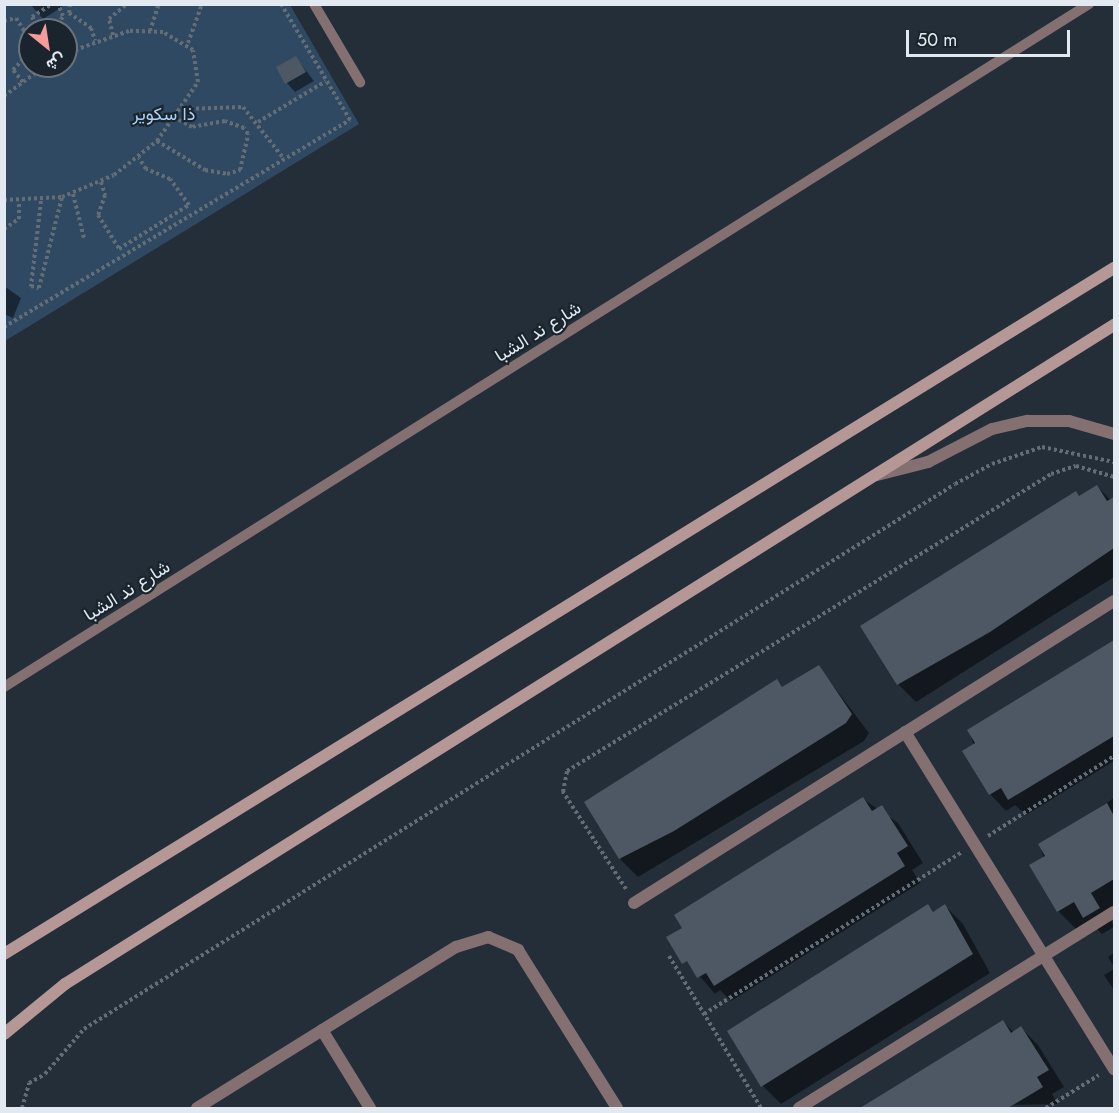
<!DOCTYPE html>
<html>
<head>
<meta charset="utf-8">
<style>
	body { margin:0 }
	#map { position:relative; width:1119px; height:1113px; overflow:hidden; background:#232e38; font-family:Jost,Vazirmatn,sans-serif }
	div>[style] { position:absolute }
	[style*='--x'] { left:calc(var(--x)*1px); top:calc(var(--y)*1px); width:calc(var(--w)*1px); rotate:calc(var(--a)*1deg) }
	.green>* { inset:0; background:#304962 }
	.shadow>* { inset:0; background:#0007 }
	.building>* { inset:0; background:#4d5864 }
	.path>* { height:4px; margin-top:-2px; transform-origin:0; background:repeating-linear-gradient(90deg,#636d76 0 3px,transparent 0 6px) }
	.service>* { height:10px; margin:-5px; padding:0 5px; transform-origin:5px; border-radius:5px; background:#847070 }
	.minor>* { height:12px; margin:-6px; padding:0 6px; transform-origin:6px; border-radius:6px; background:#847070 }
	.secondary>* { height:12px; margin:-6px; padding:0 6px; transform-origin:6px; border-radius:6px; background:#b59796 }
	span { translate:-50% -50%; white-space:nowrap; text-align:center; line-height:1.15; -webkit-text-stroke:4.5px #1a242d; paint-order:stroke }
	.park-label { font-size:18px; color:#abd2f8 }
	.street-label { font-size:18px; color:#e2e9f0 }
	.frame { position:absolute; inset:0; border:6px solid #e2e9f0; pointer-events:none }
	.north { position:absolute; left:18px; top:18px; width:60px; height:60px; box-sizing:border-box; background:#1a242d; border:2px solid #6a737b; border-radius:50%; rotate:150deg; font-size:16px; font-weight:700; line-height:24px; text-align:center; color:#e2e9f0 }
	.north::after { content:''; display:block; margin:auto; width:21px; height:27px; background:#f59b9a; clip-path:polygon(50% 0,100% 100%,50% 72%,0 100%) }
	.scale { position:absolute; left:906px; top:30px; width:164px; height:27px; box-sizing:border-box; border:3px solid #e2e9f0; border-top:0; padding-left:8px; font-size:18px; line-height:21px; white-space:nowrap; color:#e2e9f0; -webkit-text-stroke:4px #1a242d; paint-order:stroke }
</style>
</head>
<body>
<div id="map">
	<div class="green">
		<i style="clip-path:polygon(evenodd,5px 5px,290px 5px,359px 124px,5px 341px,5px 5px,30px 30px,66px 30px,66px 66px,30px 66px,30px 30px)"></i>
	</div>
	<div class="shadow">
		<i style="clip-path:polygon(30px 4px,60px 4px,62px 7px,43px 19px)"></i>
		<i style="clip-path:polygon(296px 58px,314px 81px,295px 92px,287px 83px)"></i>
		<i style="clip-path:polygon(4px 286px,21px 298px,13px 318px,4px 314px)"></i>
		<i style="clip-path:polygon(1097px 486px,1114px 504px,1114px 577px,916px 702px,898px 684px,1076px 493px,1080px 497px)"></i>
		<i style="clip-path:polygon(1114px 641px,1114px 761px,1026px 815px,1015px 805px,1006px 811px,990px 794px,969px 731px)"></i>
		<i style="clip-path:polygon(819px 667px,869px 733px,864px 741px,638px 877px,620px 859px,777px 681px,783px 688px)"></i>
		<i style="clip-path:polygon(1114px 798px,1114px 907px,1107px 911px,1114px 927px,1102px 934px,1089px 921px,1076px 929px,1058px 911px,1040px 845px)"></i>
		<i style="clip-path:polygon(863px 799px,898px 823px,923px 863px,912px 870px,920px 883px,731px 1001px,720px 990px,715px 994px,668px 938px)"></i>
		<i style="clip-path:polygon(928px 906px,934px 912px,945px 906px,963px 924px,990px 973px,781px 1104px,763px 1086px,729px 1031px)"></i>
		<i style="clip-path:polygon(1114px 953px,1114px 967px,1108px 957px)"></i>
		<i style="clip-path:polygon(1114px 969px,1114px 990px,1104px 975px)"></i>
		<i style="clip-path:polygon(1003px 1021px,1014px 1033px,1021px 1028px,1038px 1045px,1064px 1087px,1052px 1094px,1058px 1104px,862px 1108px)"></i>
	</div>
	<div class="building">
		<i style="clip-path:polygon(296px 56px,306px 72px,285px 84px,276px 67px)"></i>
		<i style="clip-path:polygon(1097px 485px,1107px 501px,1114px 497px,1114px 548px,990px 632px,897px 685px,860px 626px,1076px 491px,1079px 496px)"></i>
		<i style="clip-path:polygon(1114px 640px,1114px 736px,1008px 800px,1001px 788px,989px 795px,962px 751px,975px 743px,967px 730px)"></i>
		<i style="clip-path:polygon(819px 665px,852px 714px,846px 723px,674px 831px,619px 859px,584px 802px,777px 679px,782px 687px)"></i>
		<i style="clip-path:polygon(863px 797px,872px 811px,882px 805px,908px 846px,897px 853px,905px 866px,714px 986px,706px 973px,697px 978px,687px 961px,682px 964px,666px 937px,682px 928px,674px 915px)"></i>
		<i style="clip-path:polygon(1107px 803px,1114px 816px,1114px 879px,1091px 893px,1100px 908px,1083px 918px,1074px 902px,1057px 912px,1029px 865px,1045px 856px,1038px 844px)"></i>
		<i style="clip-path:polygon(928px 904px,933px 912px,945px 904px,973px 954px,761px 1087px,727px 1031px)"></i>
		<i style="clip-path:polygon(1003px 1020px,1011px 1033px,1021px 1026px,1049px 1070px,1037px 1077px,1043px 1087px,1008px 1108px,860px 1108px)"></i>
	</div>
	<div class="path">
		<i style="--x:70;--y:4;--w:9;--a:96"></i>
		<i style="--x:69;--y:13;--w:27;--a:34"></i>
		<i style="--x:91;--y:28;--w:13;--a:72"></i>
		<i style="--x:4;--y:21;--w:12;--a:-14"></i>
		<i style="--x:16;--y:18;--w:26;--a:58"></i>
		<i style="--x:39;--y:30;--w:15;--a:-118"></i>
		<i style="--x:32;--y:17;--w:24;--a:-33"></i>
		<i style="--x:55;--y:30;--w:16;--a:-60"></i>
		<i style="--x:63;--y:16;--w:13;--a:-113"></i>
		<i style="--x:150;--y:31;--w:28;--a:-72"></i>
		<i style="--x:113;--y:35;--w:16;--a:-104"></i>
		<i style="--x:109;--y:19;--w:23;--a:-40"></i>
		<i style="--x:188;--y:43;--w:41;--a:-70.3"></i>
		<i style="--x:23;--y:82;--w:16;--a:-130"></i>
		<i style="--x:13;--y:70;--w:25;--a:-47"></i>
		<i style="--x:4;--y:96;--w:51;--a:-36.2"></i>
		<i style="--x:184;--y:109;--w:59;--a:-1.9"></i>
		<i style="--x:243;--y:107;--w:66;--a:51.7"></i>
		<i style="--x:258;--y:122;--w:79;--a:-31.1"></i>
		<i style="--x:157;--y:141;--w:56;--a:31.1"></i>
		<i style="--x:205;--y:170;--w:22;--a:10"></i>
		<i style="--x:227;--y:174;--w:14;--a:-17"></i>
		<i style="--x:240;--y:170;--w:37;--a:-77"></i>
		<i style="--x:248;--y:134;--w:7;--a:-124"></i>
		<i style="--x:244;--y:128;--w:20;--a:-160"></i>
		<i style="--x:225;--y:121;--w:34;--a:170"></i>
		<i style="--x:192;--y:127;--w:18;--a:-151"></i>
		<i style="--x:101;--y:182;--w:14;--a:73"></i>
		<i style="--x:105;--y:195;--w:21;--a:109"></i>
		<i style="--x:98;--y:215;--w:40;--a:58"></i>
		<i style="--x:119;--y:249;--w:83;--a:-32.2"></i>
		<i style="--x:189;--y:205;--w:32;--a:-126"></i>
		<i style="--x:170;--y:179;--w:26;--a:-157"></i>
		<i style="--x:146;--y:169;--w:13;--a:-122"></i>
		<i style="--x:73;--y:194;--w:45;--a:76"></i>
		<i style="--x:4;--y:200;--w:58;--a:-3"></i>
		<i style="--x:62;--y:197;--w:56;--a:-22.9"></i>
		<i style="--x:114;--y:175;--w:55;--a:-38.3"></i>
		<i style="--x:157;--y:141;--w:72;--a:-55.2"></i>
		<i style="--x:198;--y:82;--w:32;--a:-99"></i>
		<i style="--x:193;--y:50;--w:35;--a:-149"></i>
		<i style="--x:163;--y:32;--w:34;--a:-178"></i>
		<i style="--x:129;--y:31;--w:67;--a:160.8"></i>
		<i style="--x:41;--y:201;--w:86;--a:96.7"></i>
		<i style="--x:31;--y:286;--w:8;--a:14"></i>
		<i style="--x:39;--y:288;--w:94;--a:-75.8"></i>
		<i style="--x:4;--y:229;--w:18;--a:-34"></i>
		<i style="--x:19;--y:219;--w:16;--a:-90"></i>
		<i style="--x:4;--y:327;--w:403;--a:-30.9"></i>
		<i style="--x:350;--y:120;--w:135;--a:-120.7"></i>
		<i style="--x:988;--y:836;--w:149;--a:-32.4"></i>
		<i style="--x:626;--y:889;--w:116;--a:-123"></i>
		<i style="--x:563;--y:792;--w:21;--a:-79"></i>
		<i style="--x:567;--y:771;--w:568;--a:-31.53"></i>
		<i style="--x:1051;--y:474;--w:26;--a:-18"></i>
		<i style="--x:1076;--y:466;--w:40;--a:16"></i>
		<i style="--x:669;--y:956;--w:178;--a:58.8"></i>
		<i style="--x:704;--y:1014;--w:305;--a:-32.1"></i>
		<i style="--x:22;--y:1108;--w:26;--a:-74"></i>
		<i style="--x:29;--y:1083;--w:18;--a:-29"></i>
		<i style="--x:45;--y:1074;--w:60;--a:-49.1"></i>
		<i style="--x:84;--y:1029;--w:1027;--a:-32.03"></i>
		<i style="--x:955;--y:484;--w:42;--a:-28.4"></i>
		<i style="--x:992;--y:464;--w:53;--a:-18.8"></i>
		<i style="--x:1042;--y:447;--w:74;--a:11.8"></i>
		<i style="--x:1046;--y:1108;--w:62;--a:-31.9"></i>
	</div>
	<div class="service">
		<i style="--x:314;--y:4;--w:91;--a:59.5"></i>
		<i style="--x:4;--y:687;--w:1282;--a:-32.19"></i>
	</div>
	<div class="minor">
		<i style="--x:877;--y:475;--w:53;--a:-14.3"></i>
		<i style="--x:928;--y:462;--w:72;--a:-27.3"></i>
		<i style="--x:992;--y:429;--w:37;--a:-13"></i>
		<i style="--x:1028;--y:421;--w:41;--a:0"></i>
		<i style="--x:1069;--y:421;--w:47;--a:16.1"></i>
		<i style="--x:905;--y:732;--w:397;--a:58.2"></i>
		<i style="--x:634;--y:903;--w:567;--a:-32.18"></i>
		<i style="--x:322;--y:1030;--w:92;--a:58.4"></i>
		<i style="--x:197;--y:1108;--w:305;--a:-31.9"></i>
		<i style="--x:456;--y:947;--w:34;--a:-17"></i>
		<i style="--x:488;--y:937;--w:33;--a:23"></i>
		<i style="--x:518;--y:950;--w:186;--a:57.9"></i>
		<i style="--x:799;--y:1108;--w:371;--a:-31.9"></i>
	</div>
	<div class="secondary">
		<i style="--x:4;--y:954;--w:1305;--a:-31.72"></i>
		<i style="--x:4;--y:1034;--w:79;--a:-39.3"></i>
		<i style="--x:65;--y:984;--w:1239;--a:-32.14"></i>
	</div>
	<div class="park-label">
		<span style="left:164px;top:114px">ذا سكوير</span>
	</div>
	<div class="street-label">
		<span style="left:538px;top:332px;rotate:-32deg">شارع ند الشبا</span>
		<span style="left:127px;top:591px;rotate:-32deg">شارع ند الشبا</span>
	</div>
	<div class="frame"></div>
	<div class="north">ش</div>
	<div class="scale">50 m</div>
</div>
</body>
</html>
